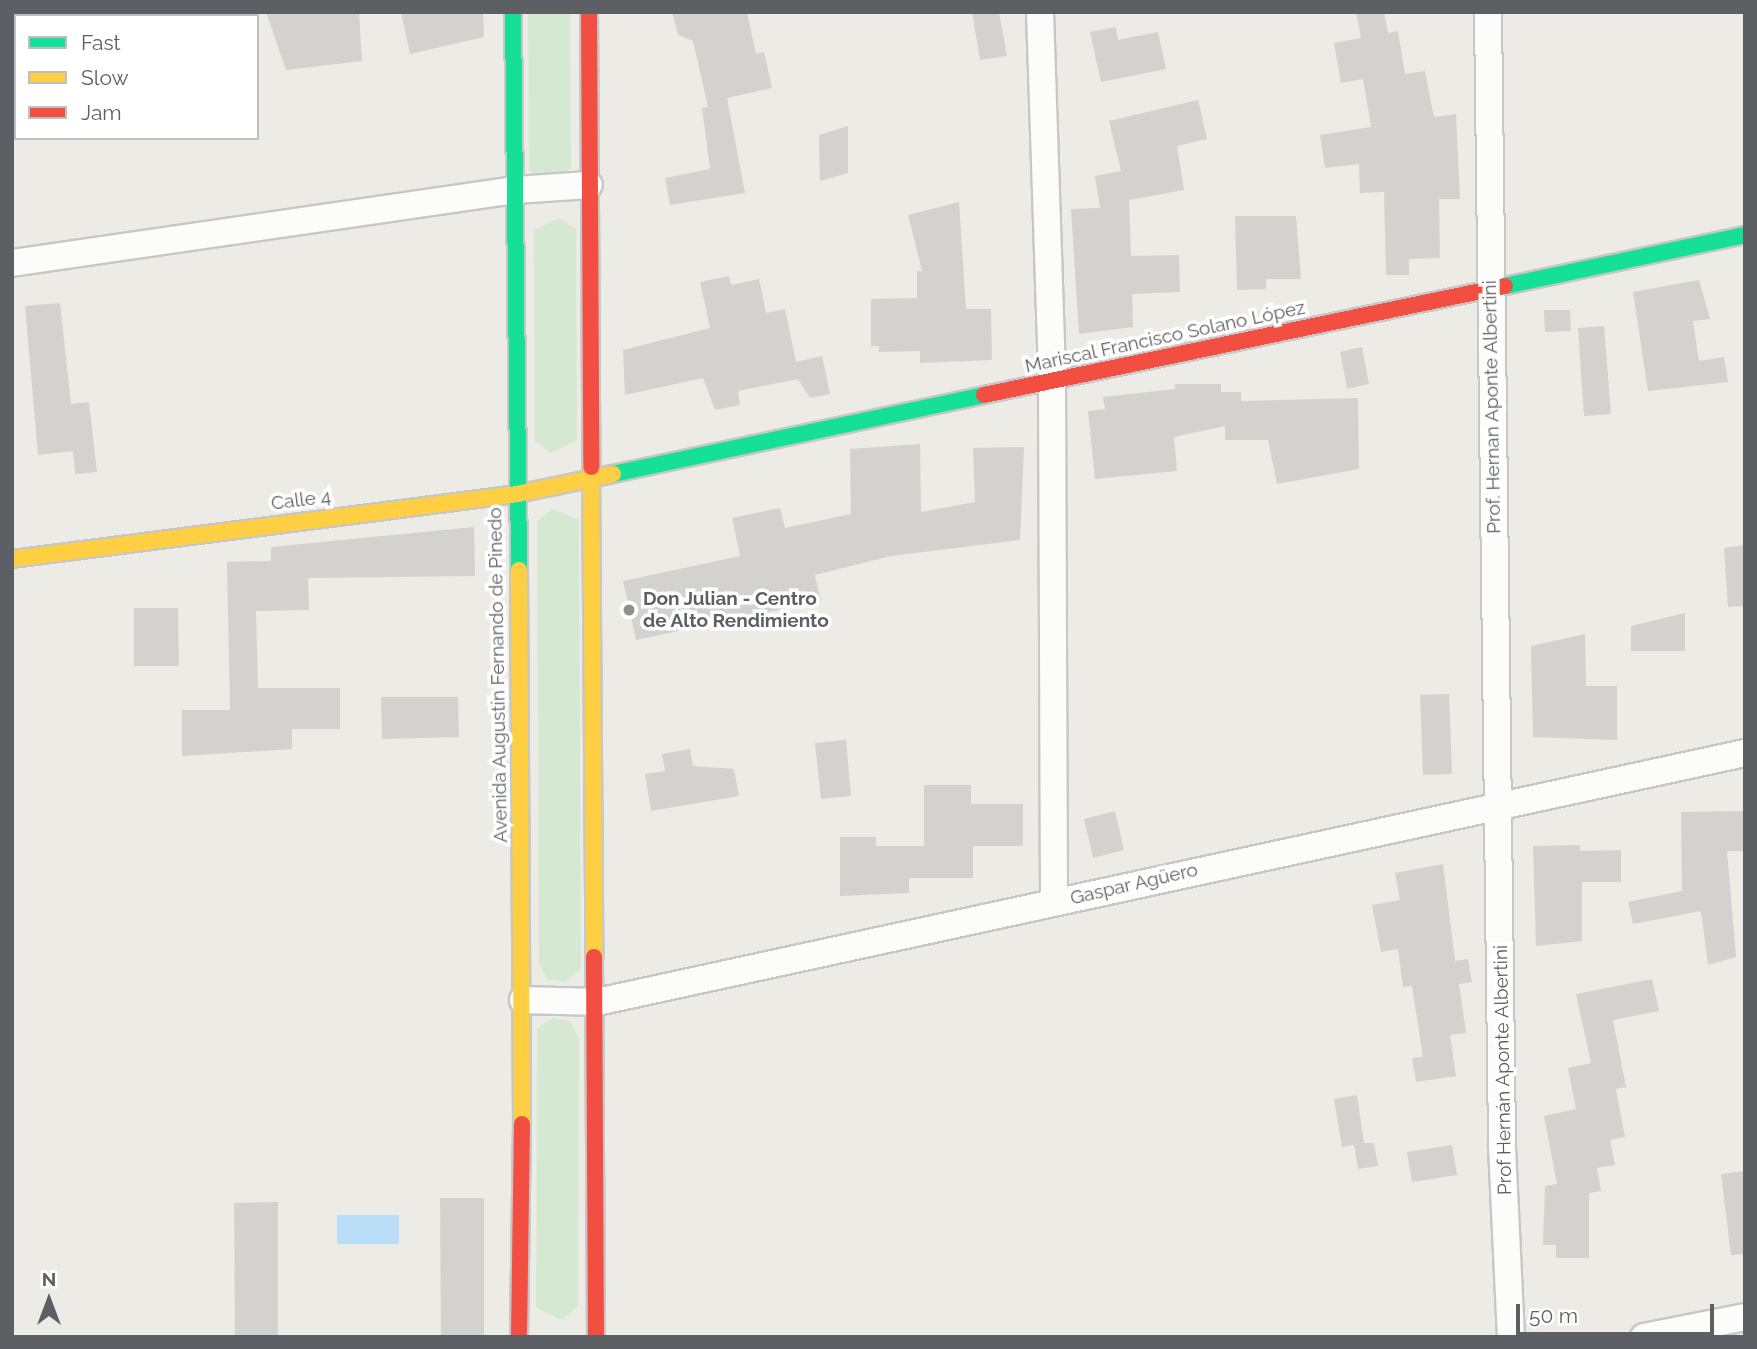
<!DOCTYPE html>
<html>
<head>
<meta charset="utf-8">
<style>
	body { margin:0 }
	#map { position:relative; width:1757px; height:1349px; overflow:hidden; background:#ecebe6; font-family:Raleway,sans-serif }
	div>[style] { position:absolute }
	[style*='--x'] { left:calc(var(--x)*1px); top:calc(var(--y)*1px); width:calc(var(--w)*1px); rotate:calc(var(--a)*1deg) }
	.green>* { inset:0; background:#d4e8d2 }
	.water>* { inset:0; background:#badef7 }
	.building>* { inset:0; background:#d3d2cf }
	.roads { filter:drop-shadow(2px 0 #c7c7c7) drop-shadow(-2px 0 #c7c7c7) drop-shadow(0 2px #c7c7c7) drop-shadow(0 -2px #c7c7c7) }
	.street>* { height:26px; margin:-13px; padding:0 13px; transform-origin:13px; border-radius:13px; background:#fcfcfb }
	.fast>* { height:16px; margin:-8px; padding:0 8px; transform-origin:8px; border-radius:8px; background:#16e098 }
	.slow>* { height:16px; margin:-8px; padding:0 8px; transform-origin:8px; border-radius:8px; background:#ffcf43 }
	.jam>* { height:16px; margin:-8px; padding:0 8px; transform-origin:8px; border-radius:8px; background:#f24e42 }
	.dots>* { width:19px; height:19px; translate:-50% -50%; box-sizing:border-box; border:4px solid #fff; border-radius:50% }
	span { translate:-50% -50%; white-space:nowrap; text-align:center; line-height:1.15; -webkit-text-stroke:7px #fff; paint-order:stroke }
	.street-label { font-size:19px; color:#5c6064 }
	.poi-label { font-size:19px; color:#5c6064; font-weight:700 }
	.left { translate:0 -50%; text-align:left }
	.frame { position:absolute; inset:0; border:14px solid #5c6064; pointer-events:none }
	.legend { position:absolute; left:14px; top:14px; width:245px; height:126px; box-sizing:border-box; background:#fff; border:2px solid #bebfc1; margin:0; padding:9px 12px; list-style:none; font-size:21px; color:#5c6064 }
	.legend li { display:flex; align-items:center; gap:14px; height:35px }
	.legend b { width:35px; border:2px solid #bebfc1 }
	.north { position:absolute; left:14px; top:1265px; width:70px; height:70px; -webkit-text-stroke:5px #fff; paint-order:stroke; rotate:0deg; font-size:19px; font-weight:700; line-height:28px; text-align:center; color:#5c6064 }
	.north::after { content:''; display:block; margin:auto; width:24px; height:32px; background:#5c6064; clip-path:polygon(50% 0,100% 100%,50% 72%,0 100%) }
	.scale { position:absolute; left:1516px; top:1304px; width:198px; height:32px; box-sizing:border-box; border:4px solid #5c6064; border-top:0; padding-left:9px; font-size:21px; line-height:24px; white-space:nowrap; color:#5c6064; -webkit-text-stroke:5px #fff; paint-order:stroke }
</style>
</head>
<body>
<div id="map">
	<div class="green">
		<i style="clip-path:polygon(528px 12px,570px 12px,571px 168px,563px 177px,537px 177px,529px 169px)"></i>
		<i style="clip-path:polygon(559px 218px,576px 229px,577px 440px,551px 453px,535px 441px,534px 230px)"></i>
		<i style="clip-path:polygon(553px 509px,579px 520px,581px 969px,565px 982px,547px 979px,539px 963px,537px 521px)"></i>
		<i style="clip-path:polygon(553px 1018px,570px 1021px,579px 1039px,578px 1306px,562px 1320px,536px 1307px,537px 1029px)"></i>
	</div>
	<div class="water">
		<i style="clip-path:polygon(337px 1215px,399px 1215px,399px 1244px,337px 1244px)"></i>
	</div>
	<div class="building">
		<i style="clip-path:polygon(266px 12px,359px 12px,362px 61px,286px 70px)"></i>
		<i style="clip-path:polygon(401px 12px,483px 12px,484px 37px,410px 54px)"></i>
		<i style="clip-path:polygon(672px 12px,747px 12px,756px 54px,764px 52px,772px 88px,727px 98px,745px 193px,670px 205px,665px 178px,710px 169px,702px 108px,708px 107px,693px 41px,678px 35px)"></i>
		<i style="clip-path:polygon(972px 12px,999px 12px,1007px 56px,980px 60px)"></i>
		<i style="clip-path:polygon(1356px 12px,1384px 12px,1388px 33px,1398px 31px,1405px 74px,1425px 71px,1434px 117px,1456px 114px,1460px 199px,1439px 199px,1440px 258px,1409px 259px,1409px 275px,1386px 275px,1384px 192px,1360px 193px,1359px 164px,1325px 168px,1320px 135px,1371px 127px,1363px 79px,1341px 83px,1334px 43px,1361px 38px)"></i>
		<i style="clip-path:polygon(1116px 27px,1118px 40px,1158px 32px,1166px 69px,1101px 82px,1090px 32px)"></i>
		<i style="clip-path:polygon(1198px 100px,1207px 139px,1177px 146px,1184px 190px,1129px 200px,1131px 256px,1179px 255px,1180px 292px,1132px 294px,1133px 327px,1079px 334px,1071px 209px,1100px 208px,1095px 176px,1121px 171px,1109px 121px)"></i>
		<i style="clip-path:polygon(848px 126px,848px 173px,820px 181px,819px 135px)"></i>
		<i style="clip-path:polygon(959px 202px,966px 309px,991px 309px,992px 360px,920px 363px,920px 351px,879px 352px,879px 346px,871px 346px,871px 299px,917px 298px,917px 271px,922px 271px,908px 215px)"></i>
		<i style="clip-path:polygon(1235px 216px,1296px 216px,1301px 279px,1266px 279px,1266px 289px,1237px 290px)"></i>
		<i style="clip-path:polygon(729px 276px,731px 285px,759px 279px,766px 313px,785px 309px,796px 362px,822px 356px,830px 394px,810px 398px,798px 379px,738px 391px,740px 405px,715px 410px,703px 378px,625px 395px,623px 350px,710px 328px,700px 282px)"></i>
		<i style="clip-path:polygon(1699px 280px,1710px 319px,1693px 321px,1699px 361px,1724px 357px,1728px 382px,1648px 391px,1633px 292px)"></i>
		<i style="clip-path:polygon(60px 303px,71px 404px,89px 402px,97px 472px,75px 474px,73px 451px,38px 455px,25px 306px)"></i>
		<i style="clip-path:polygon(1544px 310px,1570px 310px,1571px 331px,1545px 332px)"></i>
		<i style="clip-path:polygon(1604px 326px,1611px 414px,1584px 416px,1578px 328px)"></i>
		<i style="clip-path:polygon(1362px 347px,1369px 384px,1347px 389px,1340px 352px)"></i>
		<i style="clip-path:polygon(1175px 384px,1221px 384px,1221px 392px,1241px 392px,1241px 401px,1358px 398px,1359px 469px,1277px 484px,1268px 440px,1225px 440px,1225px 426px,1174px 437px,1177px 471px,1095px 479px,1088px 411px,1105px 409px,1103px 397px,1175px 389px)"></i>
		<i style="clip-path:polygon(920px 444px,921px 512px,975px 502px,973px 448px,1024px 447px,1020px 540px,891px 556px,815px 575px,821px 601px,636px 640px,623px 581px,740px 556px,732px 518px,780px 508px,785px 528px,851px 514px,850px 449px)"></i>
		<i style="clip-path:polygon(474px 527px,475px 576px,308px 578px,309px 610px,256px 611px,258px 688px,340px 688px,340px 729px,292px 729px,292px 749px,182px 756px,182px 710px,230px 710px,227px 562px,271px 561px,271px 547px)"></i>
		<i style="clip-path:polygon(1745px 545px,1745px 606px,1728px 607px,1724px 548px)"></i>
		<i style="clip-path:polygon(134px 608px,178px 608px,179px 666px,134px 666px)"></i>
		<i style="clip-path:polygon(1685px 613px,1685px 651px,1631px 651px,1631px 626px)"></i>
		<i style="clip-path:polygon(1585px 634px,1586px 686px,1617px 686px,1617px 740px,1533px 737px,1531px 646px)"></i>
		<i style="clip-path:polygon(1449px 694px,1452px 774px,1423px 775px,1420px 695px)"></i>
		<i style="clip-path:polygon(381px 697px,458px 697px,459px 737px,382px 739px)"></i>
		<i style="clip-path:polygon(846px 740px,851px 796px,821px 799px,815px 743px)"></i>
		<i style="clip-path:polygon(690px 749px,693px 766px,734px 769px,739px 796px,651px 811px,645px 774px,665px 771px,662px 754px)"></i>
		<i style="clip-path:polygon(924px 785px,971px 785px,971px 804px,1023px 804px,1023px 846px,973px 846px,973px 878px,909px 878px,909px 893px,840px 896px,840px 837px,876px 837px,876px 846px,924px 846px)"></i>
		<i style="clip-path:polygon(1115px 811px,1124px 850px,1093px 858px,1084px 819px)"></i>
		<i style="clip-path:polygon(1745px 811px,1745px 851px,1727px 851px,1736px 957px,1708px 965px,1701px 911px,1633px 924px,1628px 902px,1682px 891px,1681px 812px)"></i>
		<i style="clip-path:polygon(1580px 845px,1580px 851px,1621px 850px,1621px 882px,1582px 882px,1582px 941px,1536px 946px,1533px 846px)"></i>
		<i style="clip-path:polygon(1443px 864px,1455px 961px,1468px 959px,1472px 982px,1459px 984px,1466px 1033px,1450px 1035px,1456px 1076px,1416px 1082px,1412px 1058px,1423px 1057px,1412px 986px,1403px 987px,1398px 949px,1381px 952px,1372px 905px,1400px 900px,1395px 873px)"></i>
		<i style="clip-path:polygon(1652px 979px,1659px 1011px,1613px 1020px,1626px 1087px,1616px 1089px,1625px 1137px,1610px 1140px,1615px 1165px,1597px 1168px,1601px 1191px,1589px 1193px,1589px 1258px,1556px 1258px,1556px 1245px,1543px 1245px,1545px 1186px,1557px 1184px,1544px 1116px,1576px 1109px,1568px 1068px,1591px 1063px,1576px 994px)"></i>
		<i style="clip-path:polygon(1357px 1095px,1364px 1143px,1374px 1143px,1378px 1166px,1358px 1169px,1354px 1145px,1342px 1147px,1334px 1099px)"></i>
		<i style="clip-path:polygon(1452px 1145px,1457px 1175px,1412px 1182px,1407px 1152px)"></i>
		<i style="clip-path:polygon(1745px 1171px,1745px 1254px,1731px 1255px,1721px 1174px)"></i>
		<i style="clip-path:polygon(440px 1198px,484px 1198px,484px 1337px,441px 1337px)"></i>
		<i style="clip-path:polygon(278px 1202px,278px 1337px,235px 1337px,234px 1203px)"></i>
	</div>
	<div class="roads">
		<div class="street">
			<i style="--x:1040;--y:12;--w:370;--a:88.1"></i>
			<i style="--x:1052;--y:382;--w:520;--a:89.78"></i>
			<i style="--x:1488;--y:12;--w:1135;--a:89.29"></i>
			<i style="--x:1502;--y:1147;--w:190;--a:87.3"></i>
			<i style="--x:12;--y:263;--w:508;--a:-8.26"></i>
			<i style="--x:515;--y:190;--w:74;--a:-3.9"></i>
			<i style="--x:523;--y:1000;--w:74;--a:1.5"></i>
			<i style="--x:597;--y:1002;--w:1175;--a:-12.24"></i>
			<i style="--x:1644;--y:1337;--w:103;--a:-11.2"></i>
		</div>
		<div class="fast">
			<i style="--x:513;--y:12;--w:558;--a:89.38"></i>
			<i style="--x:1505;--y:286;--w:245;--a:-12"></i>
			<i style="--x:613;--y:474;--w:379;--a:-12"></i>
		</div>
		<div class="slow">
			<i style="--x:591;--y:467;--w:490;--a:89.6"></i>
			<i style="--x:12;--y:559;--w:509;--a:-7.33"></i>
			<i style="--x:517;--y:494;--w:98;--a:-11.8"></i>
			<i style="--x:519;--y:570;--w:554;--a:89.69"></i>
		</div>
		<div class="jam">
			<i style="--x:589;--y:12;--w:455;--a:89.7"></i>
			<i style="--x:984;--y:395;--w:532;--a:-11.82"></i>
			<i style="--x:594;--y:957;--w:380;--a:89.7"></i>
			<i style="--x:519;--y:1337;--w:213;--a:-89.2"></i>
		</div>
	</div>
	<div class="dots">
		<i style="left:629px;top:610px;background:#8e9192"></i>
	</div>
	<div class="street-label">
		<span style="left:1165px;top:337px;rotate:-12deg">Mariscal Francisco Solano López</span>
		<span style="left:1492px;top:407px;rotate:-91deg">Prof. Hernan Aponte Albertini</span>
		<span style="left:301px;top:500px;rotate:-7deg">Calle 4</span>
		<span style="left:498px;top:675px;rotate:-91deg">Avenida Augustín Fernando de Pinedo</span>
		<span style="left:1134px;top:884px;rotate:-13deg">Gaspar Agüero</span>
		<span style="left:1503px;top:1070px;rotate:-91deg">Prof Hernán Aponte Albertini</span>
	</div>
	<div class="poi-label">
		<span class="left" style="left:643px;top:610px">Don Julian - Centro<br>de Alto Rendimiento</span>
	</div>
	<div class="frame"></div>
	<ul class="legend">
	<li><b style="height:9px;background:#16e098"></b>Fast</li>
	<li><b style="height:9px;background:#ffcf43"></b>Slow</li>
	<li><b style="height:9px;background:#f24e42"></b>Jam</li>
	</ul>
	<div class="north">N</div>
	<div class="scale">50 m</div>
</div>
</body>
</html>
